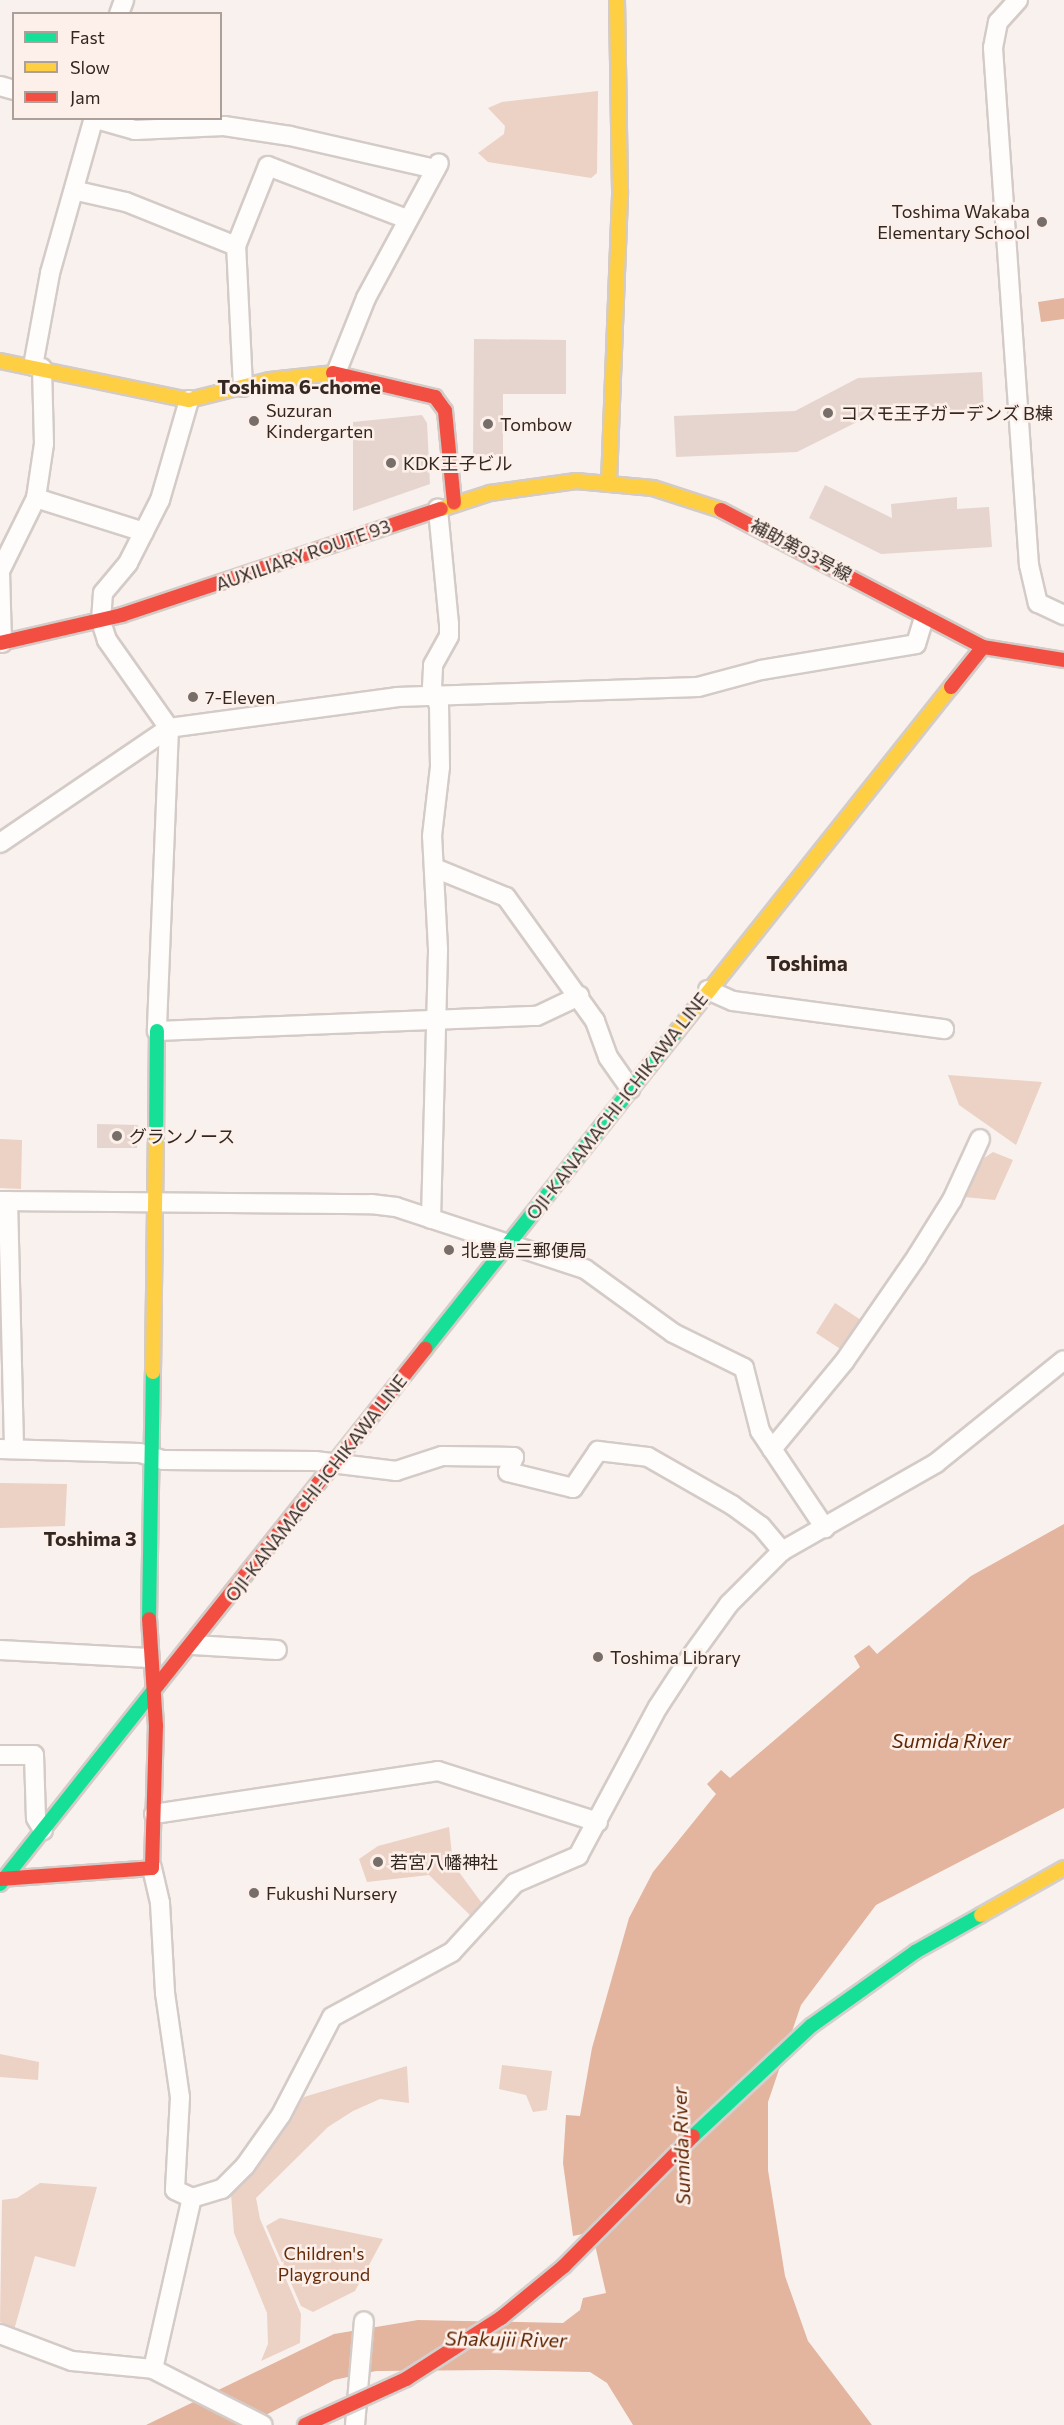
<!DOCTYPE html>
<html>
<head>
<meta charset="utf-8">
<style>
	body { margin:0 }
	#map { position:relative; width:1064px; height:2425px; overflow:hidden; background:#f9f1ee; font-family:Commissioner,"Noto Sans JP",sans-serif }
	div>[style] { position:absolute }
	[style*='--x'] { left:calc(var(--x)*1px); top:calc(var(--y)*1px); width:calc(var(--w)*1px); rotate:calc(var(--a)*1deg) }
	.green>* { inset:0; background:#ecd1c5 }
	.water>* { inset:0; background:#e3b49e }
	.building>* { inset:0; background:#e5d5ce }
	.roads { filter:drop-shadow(2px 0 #d4cbc7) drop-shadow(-2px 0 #d4cbc7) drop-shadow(0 2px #d4cbc7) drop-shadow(0 -2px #d4cbc7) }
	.street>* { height:18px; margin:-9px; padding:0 9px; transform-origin:9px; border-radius:9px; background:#fefdfc }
	.fast>* { height:14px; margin:-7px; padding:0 7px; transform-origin:7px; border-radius:7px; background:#16e098 }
	.slow>* { height:14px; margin:-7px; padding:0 7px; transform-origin:7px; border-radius:7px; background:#ffcf43 }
	.jam>* { height:14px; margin:-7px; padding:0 7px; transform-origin:7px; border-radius:7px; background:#f24e42 }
	.bridges { filter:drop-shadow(2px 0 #d4cfcc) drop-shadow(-2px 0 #d4cfcc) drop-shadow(0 2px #d4cfcc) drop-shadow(0 -2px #d4cfcc) }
	.fast-bridge>* { height:14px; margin:-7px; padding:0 7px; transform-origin:7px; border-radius:7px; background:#16e098 }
	.slow-bridge>* { height:14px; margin:-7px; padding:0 7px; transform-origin:7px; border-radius:7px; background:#ffcf43 }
	.jam-bridge>* { height:14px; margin:-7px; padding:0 7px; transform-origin:7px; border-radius:7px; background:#f24e42 }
	.dots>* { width:16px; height:16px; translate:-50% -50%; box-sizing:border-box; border:3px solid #fdf0ea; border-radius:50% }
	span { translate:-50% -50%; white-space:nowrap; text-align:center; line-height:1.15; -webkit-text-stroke:5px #fdf0ea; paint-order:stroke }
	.poi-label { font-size:18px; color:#332722 }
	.right { translate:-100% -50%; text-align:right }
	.left { translate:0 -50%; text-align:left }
	.street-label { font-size:18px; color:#332722 }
	.park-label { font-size:18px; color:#642b09 }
	.neighbourhood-label { font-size:20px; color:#332722; font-weight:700 }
	.water-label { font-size:20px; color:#602704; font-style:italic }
	.quarter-label { font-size:21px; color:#332722; font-weight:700 }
	.legend { position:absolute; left:12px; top:12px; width:210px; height:108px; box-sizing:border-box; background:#fdf0ea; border:2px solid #aca09a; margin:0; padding:8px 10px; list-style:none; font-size:18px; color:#332722 }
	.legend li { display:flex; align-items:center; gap:12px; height:30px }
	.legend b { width:30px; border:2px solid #aca09a }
</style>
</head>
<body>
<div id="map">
	<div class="green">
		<i style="clip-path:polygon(598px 91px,597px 173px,591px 178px,488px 162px,478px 153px,504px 134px,505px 126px,488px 108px,502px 102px)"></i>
		<i style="clip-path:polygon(948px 1075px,1042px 1082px,1016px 1145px,959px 1105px)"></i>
		<i style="clip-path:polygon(0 1139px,22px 1140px,21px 1189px,0 1188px)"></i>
		<i style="clip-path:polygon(993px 1152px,1013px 1160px,995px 1200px,964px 1197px,984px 1158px)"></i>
		<i style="clip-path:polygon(835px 1303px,864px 1322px,845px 1352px,816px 1333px)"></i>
		<i style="clip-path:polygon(0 1483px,67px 1484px,65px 1526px,0 1528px)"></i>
		<i style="clip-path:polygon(449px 1827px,453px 1864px,484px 1906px,472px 1917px,429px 1875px,367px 1882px,359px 1859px,378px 1846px)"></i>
		<i style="clip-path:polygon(0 2054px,39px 2062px,38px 2080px,0 2077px)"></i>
		<i style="clip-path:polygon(502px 2065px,552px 2071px,547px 2110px,533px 2112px,526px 2095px,499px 2089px)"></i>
		<i style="clip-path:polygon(407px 2066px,409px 2103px,380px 2099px,353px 2111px,328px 2127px,256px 2198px,260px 2219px,301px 2314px,300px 2343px,261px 2361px,268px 2344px,267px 2313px,234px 2233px,231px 2194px,269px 2151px,304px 2097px)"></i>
		<i style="clip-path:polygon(40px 2183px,97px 2187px,75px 2267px,35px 2256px,14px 2330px,0 2322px,2px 2200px,17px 2198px)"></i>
		<i style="clip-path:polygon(280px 2218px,383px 2239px,355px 2291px,313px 2312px,301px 2306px,266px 2226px)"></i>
	</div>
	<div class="water">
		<i style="clip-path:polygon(1064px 298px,1064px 319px,1041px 322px,1038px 302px)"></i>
		<i style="clip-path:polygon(1064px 1524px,1064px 1808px,876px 1905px,801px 2005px,768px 2102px,768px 2170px,785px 2276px,808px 2341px,872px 2425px,633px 2425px,607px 2383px,590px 2372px,495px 2370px,376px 2371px,334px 2380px,246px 2425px,146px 2425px,334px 2334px,418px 2320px,563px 2323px,580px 2310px,583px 2298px,606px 2293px,592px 2232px,573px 2236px,563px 2163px,566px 2115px,580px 2116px,592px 2048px,629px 1918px,653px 1872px,716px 1794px,707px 1784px,721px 1770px,730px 1778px,860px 1667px,854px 1656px,869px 1645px,877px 1654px,971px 1576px)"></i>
	</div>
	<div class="building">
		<i style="clip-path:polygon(474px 339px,566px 340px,566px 394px,503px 394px,503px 455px,473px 455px)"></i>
		<i style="clip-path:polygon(982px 372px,984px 410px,869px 416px,797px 452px,676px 457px,674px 416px,795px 411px,858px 378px)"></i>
		<i style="clip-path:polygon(422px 415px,427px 423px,430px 484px,353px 511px,353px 422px)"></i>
		<i style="clip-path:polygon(825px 485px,892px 518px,891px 504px,920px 501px,957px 497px,957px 509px,989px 507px,992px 547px,881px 554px,809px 518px)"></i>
		<i style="clip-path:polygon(97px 1124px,138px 1125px,137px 1148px,97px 1148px)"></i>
	</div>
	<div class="roads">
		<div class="street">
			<i style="--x:1018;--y:0;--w:30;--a:132"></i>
			<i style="--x:998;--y:22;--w:26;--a:101"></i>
			<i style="--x:993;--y:48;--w:518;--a:86.02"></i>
			<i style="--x:1029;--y:565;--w:39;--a:77"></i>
			<i style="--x:1038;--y:603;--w:29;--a:25"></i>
			<i style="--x:119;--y:14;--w:15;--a:-70"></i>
			<i style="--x:0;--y:86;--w:15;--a:16"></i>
			<i style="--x:93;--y:118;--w:44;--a:15.9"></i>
			<i style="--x:135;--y:130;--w:89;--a:-2.6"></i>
			<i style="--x:224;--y:126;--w:67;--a:8.6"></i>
			<i style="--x:290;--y:136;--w:149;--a:12.8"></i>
			<i style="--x:77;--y:191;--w:50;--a:12.7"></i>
			<i style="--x:126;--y:202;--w:118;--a:21.8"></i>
			<i style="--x:33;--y:366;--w:95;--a:-79.6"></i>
			<i style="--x:50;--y:273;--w:161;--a:-74.2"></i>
			<i style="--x:336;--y:373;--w:81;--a:-68.2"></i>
			<i style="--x:366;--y:298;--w:153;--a:-61.6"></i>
			<i style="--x:243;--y:387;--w:141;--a:-92.8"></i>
			<i style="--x:236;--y:246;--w:86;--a:-68.2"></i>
			<i style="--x:268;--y:166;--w:149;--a:20.9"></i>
			<i style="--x:36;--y:498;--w:113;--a:17.5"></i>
			<i style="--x:2;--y:643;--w:72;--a:-91.6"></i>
			<i style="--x:0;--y:571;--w:81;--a:-63.7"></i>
			<i style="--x:36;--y:498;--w:55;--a:-81.6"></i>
			<i style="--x:44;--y:444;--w:76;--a:-91.5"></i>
			<i style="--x:169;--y:728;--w:303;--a:92.3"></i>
			<i style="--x:157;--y:1031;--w:380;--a:-2.3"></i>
			<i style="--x:537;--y:1016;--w:47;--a:-25.5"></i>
			<i style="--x:169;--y:728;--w:108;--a:-125.2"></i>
			<i style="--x:107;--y:640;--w:20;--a:-108"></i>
			<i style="--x:101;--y:621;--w:28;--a:-86"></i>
			<i style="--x:103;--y:593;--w:39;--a:-50"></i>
			<i style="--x:128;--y:563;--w:71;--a:-63.1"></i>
			<i style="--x:160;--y:500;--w:104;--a:-73.8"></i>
			<i style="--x:0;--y:843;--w:204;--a:-34.2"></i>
			<i style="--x:169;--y:728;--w:230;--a:-7.7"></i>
			<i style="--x:397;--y:697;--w:301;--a:-1.9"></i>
			<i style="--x:698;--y:687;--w:65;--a:-15.1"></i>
			<i style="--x:761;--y:670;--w:157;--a:-9.5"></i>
			<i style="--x:916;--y:644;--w:27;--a:-73"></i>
			<i style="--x:437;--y:869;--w:74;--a:22.1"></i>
			<i style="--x:506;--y:897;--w:153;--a:54.3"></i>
			<i style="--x:595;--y:1021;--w:38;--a:70"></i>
			<i style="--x:608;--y:1057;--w:39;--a:55"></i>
			<i style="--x:708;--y:990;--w:27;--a:24"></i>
			<i style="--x:733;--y:1001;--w:213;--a:7.6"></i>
			<i style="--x:0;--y:1201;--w:371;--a:0.5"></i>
			<i style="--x:371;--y:1204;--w:25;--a:7"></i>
			<i style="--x:396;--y:1207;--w:199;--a:18.2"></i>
			<i style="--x:585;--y:1269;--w:109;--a:36"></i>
			<i style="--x:673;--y:1333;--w:79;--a:26.2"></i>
			<i style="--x:744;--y:1368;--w:65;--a:75.7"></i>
			<i style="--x:760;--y:1431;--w:117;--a:56.2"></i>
			<i style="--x:8;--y:1201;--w:248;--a:88.6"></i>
			<i style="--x:431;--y:1219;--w:270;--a:-88.5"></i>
			<i style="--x:438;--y:949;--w:113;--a:-93"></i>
			<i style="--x:432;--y:836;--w:69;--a:-83.4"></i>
			<i style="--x:440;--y:767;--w:61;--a:-90.9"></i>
			<i style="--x:439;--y:706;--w:20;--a:-110"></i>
			<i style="--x:432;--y:687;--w:22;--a:-87"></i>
			<i style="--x:433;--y:665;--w:33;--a:-61"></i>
			<i style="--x:449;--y:636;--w:12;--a:-90"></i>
			<i style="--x:449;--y:624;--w:116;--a:-95.5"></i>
			<i style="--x:0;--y:1449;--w:140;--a:1.6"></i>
			<i style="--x:140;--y:1453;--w:24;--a:17"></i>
			<i style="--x:163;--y:1460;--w:152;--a:0.4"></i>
			<i style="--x:315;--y:1461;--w:82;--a:7"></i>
			<i style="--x:396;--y:1471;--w:48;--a:-18.1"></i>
			<i style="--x:442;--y:1456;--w:72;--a:0.8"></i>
			<i style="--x:514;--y:1457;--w:16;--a:112"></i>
			<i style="--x:508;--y:1472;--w:67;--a:13.8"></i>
			<i style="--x:573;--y:1488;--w:45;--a:-56"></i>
			<i style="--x:598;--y:1451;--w:50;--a:6.8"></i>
			<i style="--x:648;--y:1457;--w:97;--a:29.7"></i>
			<i style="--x:732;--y:1505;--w:36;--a:36"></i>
			<i style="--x:761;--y:1526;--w:33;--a:50"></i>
			<i style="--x:772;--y:1449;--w:113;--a:-50.4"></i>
			<i style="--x:844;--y:1362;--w:129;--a:-55.4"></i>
			<i style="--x:917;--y:1256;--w:66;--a:-58"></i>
			<i style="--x:952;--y:1200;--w:67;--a:-65.3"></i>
			<i style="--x:193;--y:1645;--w:84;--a:3.4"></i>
			<i style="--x:0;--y:1650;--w:149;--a:3.1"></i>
			<i style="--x:0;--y:1755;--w:34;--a:0"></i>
			<i style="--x:34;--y:1755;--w:63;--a:88.2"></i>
			<i style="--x:36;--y:1818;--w:14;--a:60"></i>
			<i style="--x:154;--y:1814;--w:287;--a:-8.6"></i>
			<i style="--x:438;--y:1771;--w:168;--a:17.7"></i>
			<i style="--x:152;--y:1868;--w:36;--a:77"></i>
			<i style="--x:160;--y:1903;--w:90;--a:86.8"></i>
			<i style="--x:165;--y:1993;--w:105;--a:81.8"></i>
			<i style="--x:180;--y:2097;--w:93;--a:93.1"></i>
			<i style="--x:175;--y:2190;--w:19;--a:25"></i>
			<i style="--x:0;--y:2334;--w:77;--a:20.6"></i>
			<i style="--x:72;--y:2361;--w:81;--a:5.6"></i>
			<i style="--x:153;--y:2369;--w:123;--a:27"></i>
			<i style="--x:153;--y:2369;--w:175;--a:-77.2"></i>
			<i style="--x:192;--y:2198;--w:31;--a:-17"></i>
			<i style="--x:222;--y:2189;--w:33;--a:-45"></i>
			<i style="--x:245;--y:2166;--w:62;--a:-54.8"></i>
			<i style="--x:281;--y:2115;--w:110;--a:-62.5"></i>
			<i style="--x:332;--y:2017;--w:136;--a:-28.4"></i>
			<i style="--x:452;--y:1952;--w:93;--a:-47.6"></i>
			<i style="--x:515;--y:1883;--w:69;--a:-23.2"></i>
			<i style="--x:578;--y:1856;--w:169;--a:-61.8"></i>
			<i style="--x:658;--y:1707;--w:59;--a:-56.9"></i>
			<i style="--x:690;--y:1658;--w:67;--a:-54.2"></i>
			<i style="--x:729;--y:1604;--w:75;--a:-45"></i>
			<i style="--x:782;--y:1551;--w:177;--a:-29.7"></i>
			<i style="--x:936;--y:1463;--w:164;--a:-38.8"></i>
			<i style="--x:355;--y:2425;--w:104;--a:-85.1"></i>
		</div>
		<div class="fast">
			<i style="--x:156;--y:1142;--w:111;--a:-89.5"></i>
			<i style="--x:425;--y:1349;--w:407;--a:-51.6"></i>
			<i style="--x:149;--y:1619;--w:247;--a:-89.1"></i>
			<i style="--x:0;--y:1884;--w:253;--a:-51.6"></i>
		</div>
		<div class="slow">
			<i style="--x:0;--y:361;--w:193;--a:11.7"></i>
			<i style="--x:189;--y:400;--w:83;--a:-13.9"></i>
			<i style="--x:270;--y:380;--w:63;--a:-6.3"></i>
			<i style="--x:609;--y:482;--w:291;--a:-87.8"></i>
			<i style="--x:620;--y:191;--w:191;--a:-90.9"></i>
			<i style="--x:441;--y:509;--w:52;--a:-18.1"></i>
			<i style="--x:490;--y:493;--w:87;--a:-7.9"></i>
			<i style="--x:576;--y:481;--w:77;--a:5.2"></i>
			<i style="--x:653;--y:488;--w:71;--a:17.9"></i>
			<i style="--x:678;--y:1030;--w:438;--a:-51.5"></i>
			<i style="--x:153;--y:1372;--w:230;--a:-89.3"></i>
		</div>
		<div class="jam">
			<i style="--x:333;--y:373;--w:105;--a:13.2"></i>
			<i style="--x:435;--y:397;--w:17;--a:54"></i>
			<i style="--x:445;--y:411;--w:92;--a:84.4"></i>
			<i style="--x:721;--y:510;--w:296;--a:27.6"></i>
			<i style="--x:0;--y:643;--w:125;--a:-12.9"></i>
			<i style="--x:122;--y:615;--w:336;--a:-18.4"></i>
			<i style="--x:951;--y:687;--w:51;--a:-51.3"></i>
			<i style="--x:983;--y:647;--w:82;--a:9.1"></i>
			<i style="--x:157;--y:1686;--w:431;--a:-51.5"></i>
			<i style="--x:0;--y:1879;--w:152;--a:-4.1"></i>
			<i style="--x:152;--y:1868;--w:142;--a:-88.4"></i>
			<i style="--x:156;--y:1726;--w:107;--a:-93.7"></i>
		</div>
	</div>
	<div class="bridges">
		<div class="fast-bridge">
			<i style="--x:693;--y:2136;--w:161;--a:-43"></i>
			<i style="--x:811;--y:2026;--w:128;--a:-35.4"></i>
			<i style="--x:915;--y:1952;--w:76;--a:-29.3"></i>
		</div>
		<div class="slow-bridge">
			<i style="--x:981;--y:1915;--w:95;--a:-29.5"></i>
		</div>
		<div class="jam-bridge">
			<i style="--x:305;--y:2425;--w:111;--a:-24.5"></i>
			<i style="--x:406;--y:2379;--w:113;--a:-32.7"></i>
			<i style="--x:501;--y:2318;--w:82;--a:-39.5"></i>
			<i style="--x:564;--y:2266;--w:183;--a:-45.2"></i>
		</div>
	</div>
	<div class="dots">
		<i style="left:1042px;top:222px;background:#786e69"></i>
		<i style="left:828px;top:413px;background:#786e69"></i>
		<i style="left:254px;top:421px;background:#786e69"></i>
		<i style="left:488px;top:424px;background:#786e69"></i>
		<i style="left:391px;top:463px;background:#786e69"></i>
		<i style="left:193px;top:697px;background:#786e69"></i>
		<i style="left:117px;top:1136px;background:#786e69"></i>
		<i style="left:449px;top:1250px;background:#786e69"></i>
		<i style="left:598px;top:1657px;background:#786e69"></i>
		<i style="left:378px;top:1862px;background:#786e69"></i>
		<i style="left:254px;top:1893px;background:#786e69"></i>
	</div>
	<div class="poi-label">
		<span class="right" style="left:1030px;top:222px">Toshima Wakaba<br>Elementary School</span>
		<span class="left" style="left:266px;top:421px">Suzuran<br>Kindergarten</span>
		<span class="left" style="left:840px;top:413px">コスモ王子ガーデンズ B棟</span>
		<span class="left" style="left:500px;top:424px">Tombow</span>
		<span class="left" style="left:403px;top:463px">KDK王子ビル</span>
		<span class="left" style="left:205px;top:697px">7-Eleven</span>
		<span class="left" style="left:129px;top:1136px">グランノース</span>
		<span class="left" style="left:461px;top:1250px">北豊島三郵便局</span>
		<span class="left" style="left:610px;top:1657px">Toshima Library</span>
		<span class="left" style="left:390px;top:1862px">若宮八幡神社</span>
		<span class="left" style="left:266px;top:1893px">Fukushi Nursery</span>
	</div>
	<div class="street-label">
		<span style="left:801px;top:550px;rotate:28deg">補助第93号線</span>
		<span style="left:303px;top:555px;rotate:-19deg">AUXILIARY ROUTE 93</span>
		<span style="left:617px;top:1106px;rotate:-52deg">OJI-KANAMACHI-ICHIKAWA LINE</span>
		<span style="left:316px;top:1488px;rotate:-52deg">OJI-KANAMACHI-ICHIKAWA LINE</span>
	</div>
	<div class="park-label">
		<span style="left:324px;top:2264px">Children's<br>Playground</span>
	</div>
	<div class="neighbourhood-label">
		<span style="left:299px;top:386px">Toshima 6-chome</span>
		<span style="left:90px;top:1538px">Toshima 3</span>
	</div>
	<div class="water-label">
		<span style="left:951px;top:1740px">Sumida River</span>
		<span style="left:681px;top:2146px;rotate:-92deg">Sumida River</span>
		<span style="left:506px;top:2339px;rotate:1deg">Shakujii River</span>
	</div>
	<div class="quarter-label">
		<span style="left:807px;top:963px">Toshima</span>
	</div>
	<ul class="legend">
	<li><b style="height:8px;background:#16e098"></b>Fast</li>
	<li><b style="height:8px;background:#ffcf43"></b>Slow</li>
	<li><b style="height:8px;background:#f24e42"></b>Jam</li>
	</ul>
</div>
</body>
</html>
